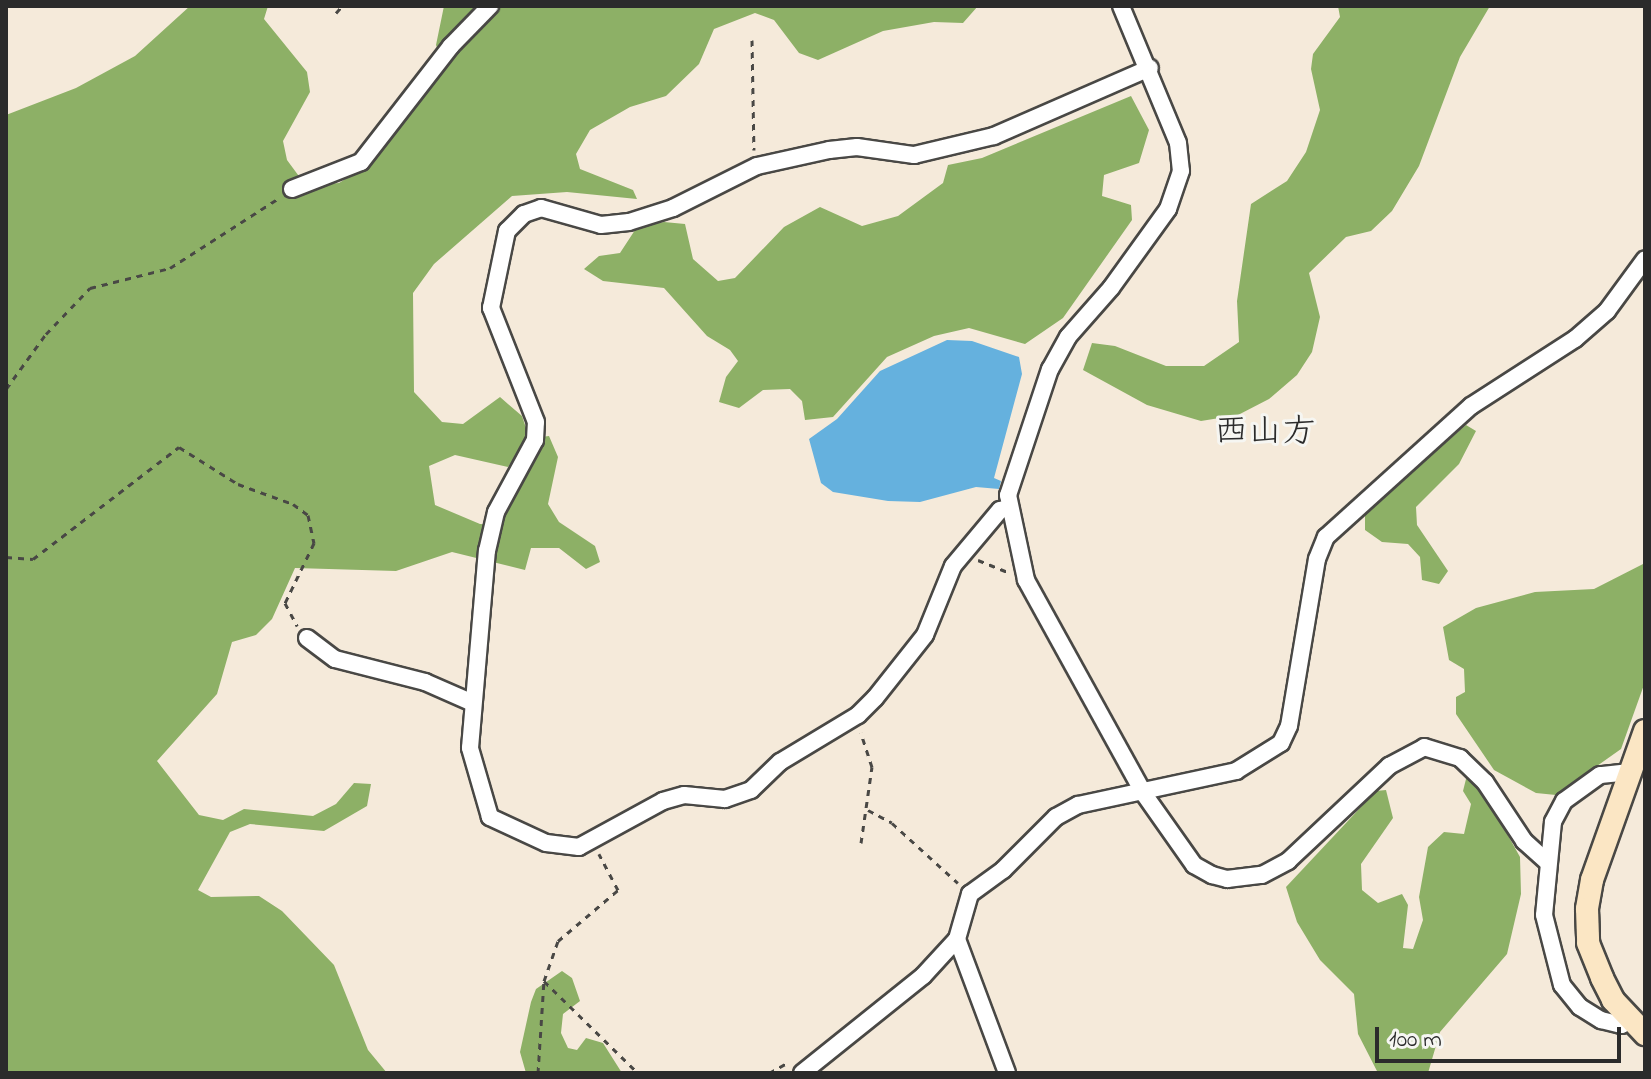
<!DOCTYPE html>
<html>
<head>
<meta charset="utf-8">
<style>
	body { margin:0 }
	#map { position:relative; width:1651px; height:1079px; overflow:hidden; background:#f5eada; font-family:"Indie Flower","Klee One",sans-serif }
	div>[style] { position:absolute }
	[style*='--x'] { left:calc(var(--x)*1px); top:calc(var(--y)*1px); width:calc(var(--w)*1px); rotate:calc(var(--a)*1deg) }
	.forest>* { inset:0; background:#8db066 }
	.water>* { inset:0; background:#65b1de }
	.path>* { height:3px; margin-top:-1.5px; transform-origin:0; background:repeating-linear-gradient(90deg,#494845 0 6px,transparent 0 12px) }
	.roads { filter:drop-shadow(2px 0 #494845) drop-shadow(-2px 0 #494845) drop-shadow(0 2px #494845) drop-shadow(0 -2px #494845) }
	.street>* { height:16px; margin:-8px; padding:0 8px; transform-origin:8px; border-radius:8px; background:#fff }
	.secondary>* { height:22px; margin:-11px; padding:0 11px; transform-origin:11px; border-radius:11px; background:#fbe6c4 }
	span { translate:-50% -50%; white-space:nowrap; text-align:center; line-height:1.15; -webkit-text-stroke:6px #f6f6f2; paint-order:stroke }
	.neighbourhood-label { font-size:34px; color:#2b2b2b }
	.frame { position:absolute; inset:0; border:8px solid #2b2b2b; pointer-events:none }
	.scale { position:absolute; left:1375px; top:1027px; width:246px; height:36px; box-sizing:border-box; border:4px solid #2b2b2b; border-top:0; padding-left:10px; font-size:24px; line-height:28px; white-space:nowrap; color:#2b2b2b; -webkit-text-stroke:6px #f6f6f2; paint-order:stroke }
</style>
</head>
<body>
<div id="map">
	<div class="forest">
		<i style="clip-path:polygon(190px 6px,268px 6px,264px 19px,307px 72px,310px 92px,283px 141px,287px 160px,301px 179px,315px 185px,339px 183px,366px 166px,445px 68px,436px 45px,444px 6px,978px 6px,963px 23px,934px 22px,883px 31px,818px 60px,799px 53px,774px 20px,755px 13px,714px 29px,699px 64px,666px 96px,630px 107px,590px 130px,576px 154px,580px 169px,633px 190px,637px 199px,567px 192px,512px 196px,434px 264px,413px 293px,414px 392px,442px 422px,463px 424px,500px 397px,522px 416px,529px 437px,508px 467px,455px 455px,429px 466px,435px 505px,480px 524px,500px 525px,541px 437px,549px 436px,558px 457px,548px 504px,559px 522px,595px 546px,600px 562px,586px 569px,559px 548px,531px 548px,525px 570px,452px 552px,396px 571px,295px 568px,272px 619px,256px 635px,232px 642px,217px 694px,157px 761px,199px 815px,223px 820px,244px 809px,313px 816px,336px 804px,354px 783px,371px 784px,367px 806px,324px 831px,250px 824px,230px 832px,198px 890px,211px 897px,259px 896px,282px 911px,334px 965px,368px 1050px,387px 1073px,6px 1073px,6px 115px,76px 88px,135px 56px)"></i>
		<i style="clip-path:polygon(1338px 6px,1490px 6px,1460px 57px,1419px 166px,1392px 211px,1371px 231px,1346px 237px,1309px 273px,1320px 317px,1312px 352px,1297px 375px,1269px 399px,1238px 415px,1201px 421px,1147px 405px,1083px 370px,1092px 343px,1115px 346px,1166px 366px,1204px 366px,1239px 342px,1237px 301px,1251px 204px,1287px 181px,1306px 152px,1320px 110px,1311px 69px,1313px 54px,1340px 17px)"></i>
		<i style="clip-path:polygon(1131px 96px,1149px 130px,1139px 163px,1104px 175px,1102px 196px,1131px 205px,1132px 220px,1063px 318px,1025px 344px,969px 328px,934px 336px,887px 357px,833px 417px,805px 420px,802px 401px,790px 389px,763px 390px,739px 408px,719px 402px,726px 377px,738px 361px,730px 350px,707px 336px,664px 288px,603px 281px,584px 269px,599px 256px,620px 253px,637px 227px,664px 222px,685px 224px,693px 259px,718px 281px,735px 278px,784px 227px,820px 207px,862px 226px,898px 216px,943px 183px,948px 165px,982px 158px)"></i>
		<i style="clip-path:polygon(1466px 425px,1476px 431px,1459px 464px,1416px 507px,1417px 525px,1448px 571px,1439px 584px,1422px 580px,1420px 557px,1408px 544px,1382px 542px,1365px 530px,1365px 512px)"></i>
		<i style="clip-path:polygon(1645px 563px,1645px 682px,1621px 749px,1556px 795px,1536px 793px,1494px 770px,1456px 714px,1456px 697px,1465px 692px,1464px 669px,1449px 660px,1443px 627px,1476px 608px,1535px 592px,1594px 589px)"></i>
		<i style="clip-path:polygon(1467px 775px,1480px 785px,1520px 857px,1521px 894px,1507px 954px,1440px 1032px,1428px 1073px,1378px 1073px,1358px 1034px,1354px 994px,1320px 960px,1297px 922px,1286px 887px,1376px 791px,1386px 790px,1393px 818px,1361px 864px,1362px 890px,1378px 903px,1402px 894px,1408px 905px,1403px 948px,1413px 949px,1423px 920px,1419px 897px,1428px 847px,1444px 832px,1464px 834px,1471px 804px,1463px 791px)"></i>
		<i style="clip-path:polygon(562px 971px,572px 978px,580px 1001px,563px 1014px,561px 1033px,568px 1048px,577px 1050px,586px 1038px,603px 1043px,622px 1073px,526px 1073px,520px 1052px,531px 1002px,536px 989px)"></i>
	</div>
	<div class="water">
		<i style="clip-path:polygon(947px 340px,972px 341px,1019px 357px,1022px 374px,994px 478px,1001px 481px,999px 489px,976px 487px,920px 502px,888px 501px,833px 492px,821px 483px,809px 439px,837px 419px,880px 371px)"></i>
	</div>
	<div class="path">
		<i style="--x:336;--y:13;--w:9;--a:-49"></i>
		<i style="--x:752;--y:40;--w:110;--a:89"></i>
		<i style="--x:6;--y:389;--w:68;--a:-54"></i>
		<i style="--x:46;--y:334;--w:64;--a:-46.3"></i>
		<i style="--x:90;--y:288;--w:82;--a:-14"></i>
		<i style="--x:170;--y:268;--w:130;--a:-32.7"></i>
		<i style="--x:6;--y:557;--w:27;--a:4"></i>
		<i style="--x:33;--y:559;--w:184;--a:-37.5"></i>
		<i style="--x:179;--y:447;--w:70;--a:32.1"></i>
		<i style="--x:238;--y:484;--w:59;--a:20"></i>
		<i style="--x:293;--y:504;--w:19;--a:36"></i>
		<i style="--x:308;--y:515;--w:29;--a:78"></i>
		<i style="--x:314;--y:543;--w:67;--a:115.8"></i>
		<i style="--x:285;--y:603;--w:26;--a:62"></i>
		<i style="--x:978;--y:560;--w:32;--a:22"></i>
		<i style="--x:868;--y:810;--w:27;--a:28"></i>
		<i style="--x:892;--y:823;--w:89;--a:42.3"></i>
		<i style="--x:861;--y:843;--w:77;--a:-81.8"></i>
		<i style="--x:872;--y:767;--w:36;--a:-108"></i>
		<i style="--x:544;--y:981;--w:132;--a:44.4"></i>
		<i style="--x:538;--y:1073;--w:92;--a:-86.3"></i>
		<i style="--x:544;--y:981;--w:42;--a:-70.7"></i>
		<i style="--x:558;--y:941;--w:79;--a:-40.4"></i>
		<i style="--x:618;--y:890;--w:41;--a:-117.8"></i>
		<i style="--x:769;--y:1073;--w:23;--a:-29"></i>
	</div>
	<div class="roads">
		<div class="street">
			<i style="--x:1121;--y:6;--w:148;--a:67.4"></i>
			<i style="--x:1178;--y:143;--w:28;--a:84"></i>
			<i style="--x:1181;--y:171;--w:40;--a:108.9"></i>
			<i style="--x:1168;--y:209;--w:97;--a:125.8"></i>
			<i style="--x:1111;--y:288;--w:65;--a:131.3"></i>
			<i style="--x:1068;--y:337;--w:37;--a:119"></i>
			<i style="--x:1050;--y:369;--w:133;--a:108.4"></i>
			<i style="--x:1008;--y:495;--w:87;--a:78"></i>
			<i style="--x:1026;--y:580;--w:244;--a:61.1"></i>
			<i style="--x:1144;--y:794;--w:87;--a:54.8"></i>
			<i style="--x:1194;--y:865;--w:21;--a:29"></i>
			<i style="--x:1212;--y:875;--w:16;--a:15"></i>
			<i style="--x:1227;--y:879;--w:35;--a:-7"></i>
			<i style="--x:1262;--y:875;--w:30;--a:-28"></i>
			<i style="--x:1288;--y:861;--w:139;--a:-43.2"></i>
			<i style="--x:1389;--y:766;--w:40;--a:-28"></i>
			<i style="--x:1424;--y:747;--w:38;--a:17"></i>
			<i style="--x:1460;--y:758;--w:35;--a:44"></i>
			<i style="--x:1485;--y:782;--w:71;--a:56.5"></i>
			<i style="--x:1524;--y:841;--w:30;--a:42"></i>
			<i style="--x:292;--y:189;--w:74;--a:-21.4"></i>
			<i style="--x:361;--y:162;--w:147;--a:-52.2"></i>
			<i style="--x:451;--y:46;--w:56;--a:-45.7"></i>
			<i style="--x:1008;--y:508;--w:8;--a:166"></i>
			<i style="--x:1000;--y:510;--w:73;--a:130"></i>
			<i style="--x:953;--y:566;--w:74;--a:112.1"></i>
			<i style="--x:925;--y:635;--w:80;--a:128.4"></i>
			<i style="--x:875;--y:698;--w:24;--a:135"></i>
			<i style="--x:858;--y:715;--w:91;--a:148.9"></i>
			<i style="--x:780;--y:762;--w:40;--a:136"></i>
			<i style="--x:751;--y:790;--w:28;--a:161"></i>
			<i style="--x:725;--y:799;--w:41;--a:-174.4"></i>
			<i style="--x:684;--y:795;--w:22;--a:164"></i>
			<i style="--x:663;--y:801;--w:96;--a:151.3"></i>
			<i style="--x:579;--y:847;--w:33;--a:-173"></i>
			<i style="--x:546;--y:843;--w:62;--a:-155.1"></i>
			<i style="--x:490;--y:817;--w:72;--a:-106.2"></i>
			<i style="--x:470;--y:748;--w:198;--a:-85.1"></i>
			<i style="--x:487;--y:551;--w:40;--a:-77"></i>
			<i style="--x:496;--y:512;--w:82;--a:-61.6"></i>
			<i style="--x:535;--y:440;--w:18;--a:-87"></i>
			<i style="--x:536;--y:422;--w:123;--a:-111.5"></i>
			<i style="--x:491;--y:308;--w:79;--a:-78.3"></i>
			<i style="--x:507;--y:231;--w:24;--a:-45"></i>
			<i style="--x:524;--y:214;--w:18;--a:-19"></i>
			<i style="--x:541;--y:208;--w:62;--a:15.8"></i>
			<i style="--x:601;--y:225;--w:28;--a:-6"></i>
			<i style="--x:629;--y:222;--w:46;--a:-17.7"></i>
			<i style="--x:673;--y:208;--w:94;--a:-26.6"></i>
			<i style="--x:757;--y:166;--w:74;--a:-12.5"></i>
			<i style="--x:829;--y:150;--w:28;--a:-6"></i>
			<i style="--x:857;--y:147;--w:58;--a:8"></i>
			<i style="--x:914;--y:155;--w:82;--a:-13.4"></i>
			<i style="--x:994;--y:136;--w:170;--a:-23.6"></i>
			<i style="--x:307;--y:638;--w:35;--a:37"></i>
			<i style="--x:335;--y:659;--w:93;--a:14.3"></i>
			<i style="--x:425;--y:682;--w:52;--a:23.6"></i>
			<i style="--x:1630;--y:772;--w:30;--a:174"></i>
			<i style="--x:1600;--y:775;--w:44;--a:144.2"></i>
			<i style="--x:1564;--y:801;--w:24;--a:118"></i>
			<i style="--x:1553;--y:822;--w:93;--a:95.5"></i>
			<i style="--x:1544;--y:915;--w:72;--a:75.6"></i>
			<i style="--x:1562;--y:985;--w:28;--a:51"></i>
			<i style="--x:1580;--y:1007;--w:25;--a:32"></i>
			<i style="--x:1601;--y:1020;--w:21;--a:14"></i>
			<i style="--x:1621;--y:1025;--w:11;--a:-22"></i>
			<i style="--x:957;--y:939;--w:143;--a:69.5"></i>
			<i style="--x:802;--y:1073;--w:155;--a:-38.7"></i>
			<i style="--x:923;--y:976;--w:50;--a:-47.4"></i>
			<i style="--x:957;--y:939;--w:47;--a:-73.9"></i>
			<i style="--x:970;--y:894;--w:41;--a:-36"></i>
			<i style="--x:1003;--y:870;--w:75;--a:-45"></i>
			<i style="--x:1056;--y:817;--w:25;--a:-29"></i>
			<i style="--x:1078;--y:805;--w:162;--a:-12.1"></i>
			<i style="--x:1236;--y:771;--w:53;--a:-31.9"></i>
			<i style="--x:1281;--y:743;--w:19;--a:-65"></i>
			<i style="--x:1289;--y:726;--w:169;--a:-80.5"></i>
			<i style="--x:1317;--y:559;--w:24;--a:-68"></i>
			<i style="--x:1326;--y:537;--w:195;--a:-42.1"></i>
			<i style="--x:1471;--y:406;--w:124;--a:-32.8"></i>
			<i style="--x:1575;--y:339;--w:43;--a:-41.2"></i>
			<i style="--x:1607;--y:311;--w:64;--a:-53.8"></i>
		</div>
		<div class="secondary">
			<i style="--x:1645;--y:731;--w:158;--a:109.6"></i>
			<i style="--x:1592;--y:880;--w:29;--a:100"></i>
			<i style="--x:1587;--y:909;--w:34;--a:88"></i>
			<i style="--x:1588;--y:943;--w:38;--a:68"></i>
			<i style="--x:1602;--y:978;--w:25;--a:63"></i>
			<i style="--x:1613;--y:1000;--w:47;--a:46.7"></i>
		</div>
	</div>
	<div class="neighbourhood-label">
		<span style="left:1265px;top:434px">西山方</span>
	</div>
	<div class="frame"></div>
	<div class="scale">100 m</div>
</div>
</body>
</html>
